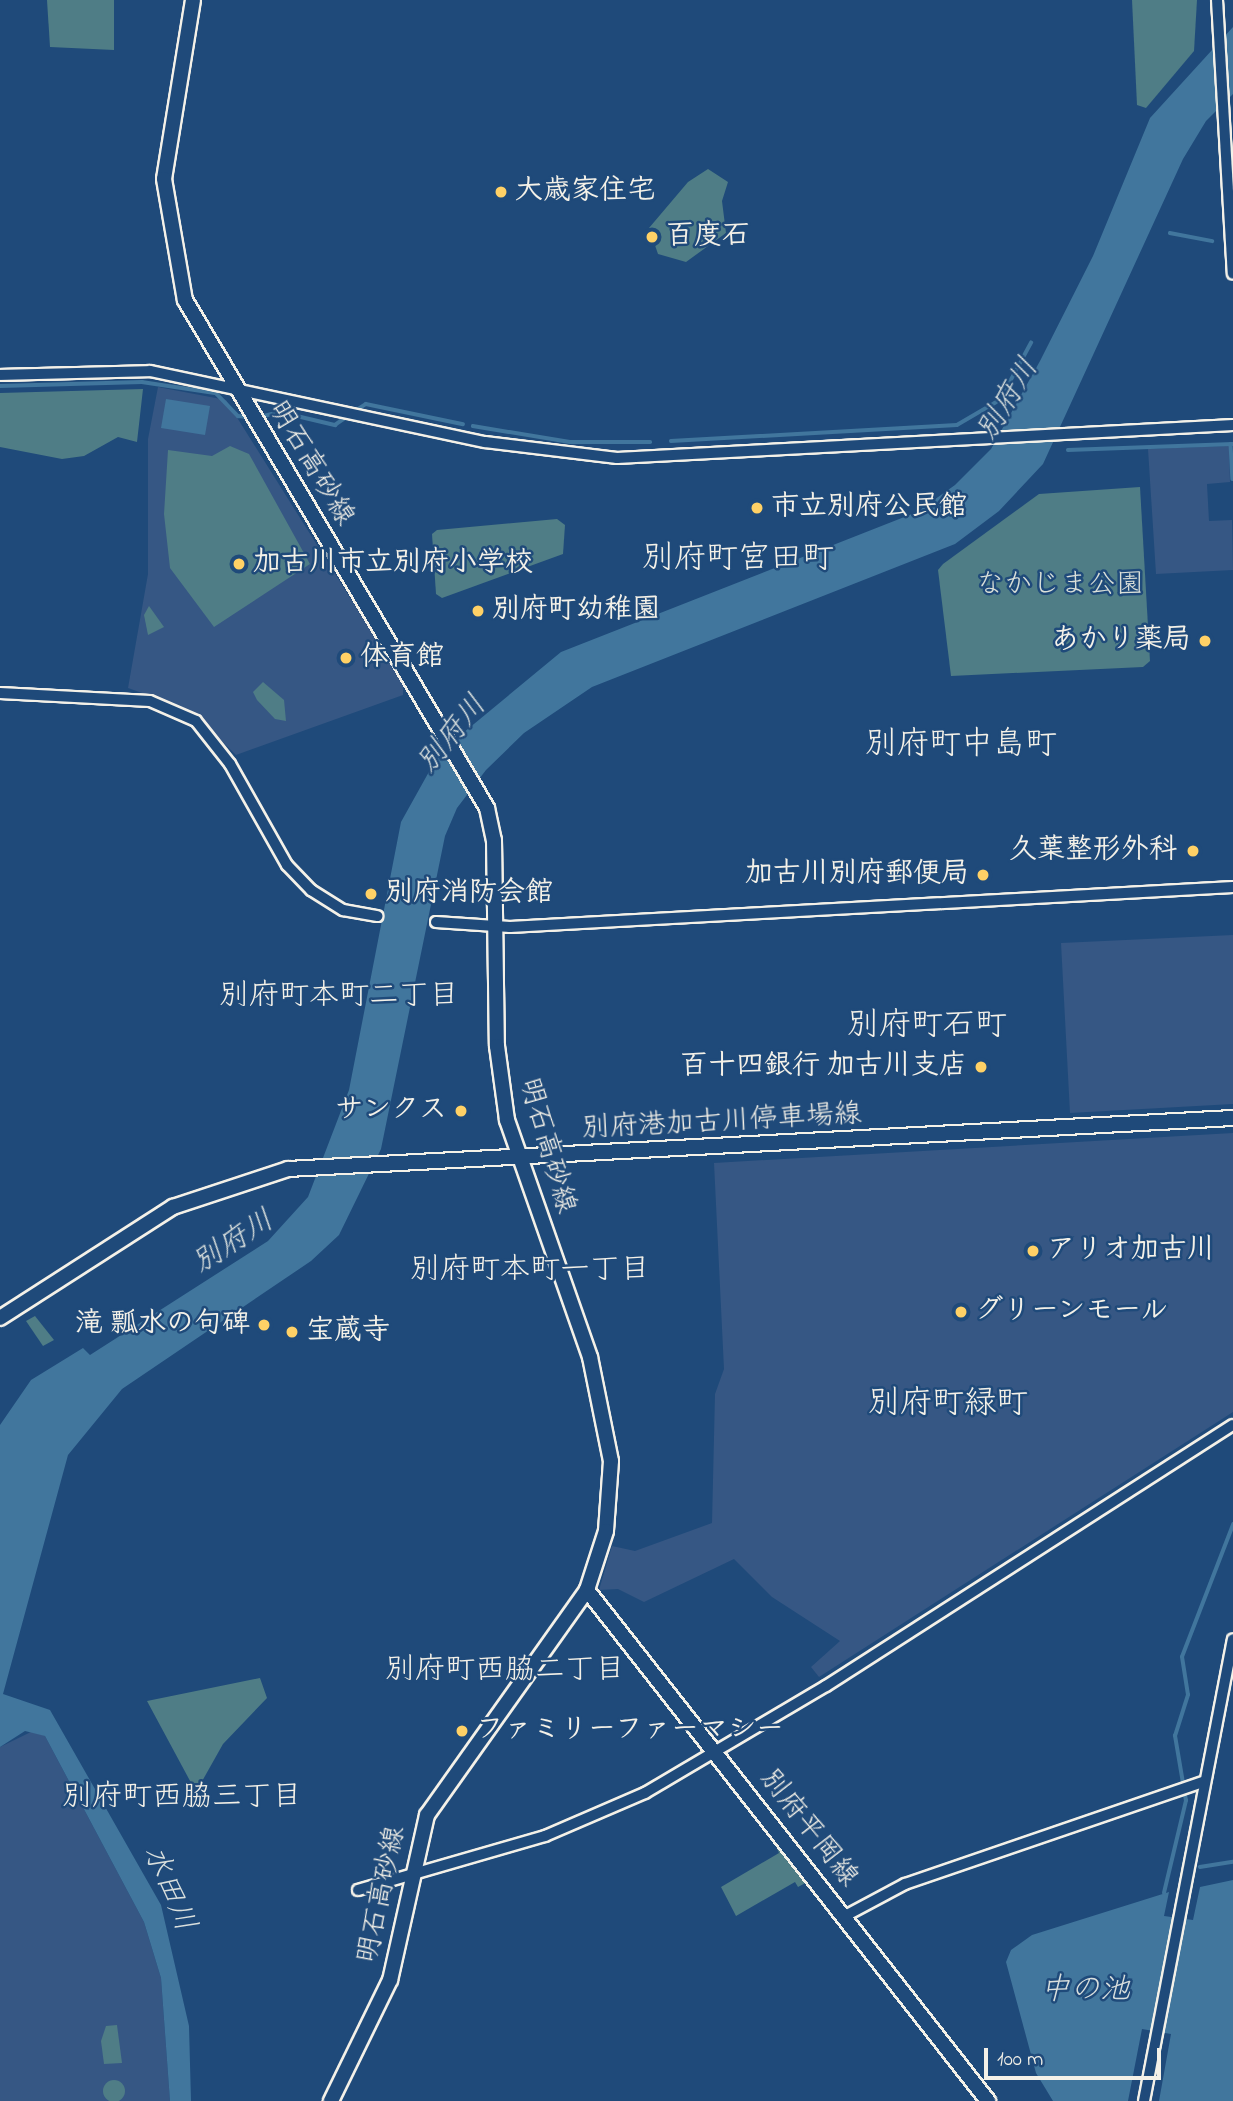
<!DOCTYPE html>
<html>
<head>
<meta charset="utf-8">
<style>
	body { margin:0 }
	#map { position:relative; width:1233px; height:2101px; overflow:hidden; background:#1f4a7a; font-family:"Indie Flower","Klee One",sans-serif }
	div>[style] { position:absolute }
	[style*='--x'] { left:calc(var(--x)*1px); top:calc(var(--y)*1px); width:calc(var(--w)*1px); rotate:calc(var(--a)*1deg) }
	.built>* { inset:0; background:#365784 }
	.green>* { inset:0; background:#4f7d86 }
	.round { border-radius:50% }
	.water>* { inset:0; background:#41769d }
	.stream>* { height:3.5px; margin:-1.75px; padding:0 1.75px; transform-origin:1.75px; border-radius:1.75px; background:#41769d }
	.roads { filter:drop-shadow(2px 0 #f4f1e8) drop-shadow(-2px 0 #f4f1e8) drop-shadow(0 2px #f4f1e8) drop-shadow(0 -2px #f4f1e8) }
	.minor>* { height:10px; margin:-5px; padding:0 5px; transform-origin:5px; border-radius:5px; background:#1f4a7a }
	.major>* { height:14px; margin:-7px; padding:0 7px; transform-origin:7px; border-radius:7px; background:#1f4a7a }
	.dots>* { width:19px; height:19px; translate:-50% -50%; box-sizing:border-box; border:4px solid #1f4a7a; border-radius:50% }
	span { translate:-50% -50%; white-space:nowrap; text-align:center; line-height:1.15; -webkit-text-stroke:5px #1f4a7a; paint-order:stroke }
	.poi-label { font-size:28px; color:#f4f1e8; font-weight:700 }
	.left { translate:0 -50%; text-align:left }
	.right { translate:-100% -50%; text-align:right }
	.street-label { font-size:28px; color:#f4f1e8 }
	.park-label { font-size:28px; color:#dbe0d9 }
	.water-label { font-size:30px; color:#d9dfdd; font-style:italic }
	.neighbourhood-label { font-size:30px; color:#f4f1e8 }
	.quarter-label { font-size:32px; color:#f4f1e8 }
	.scale { position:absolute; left:984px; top:2048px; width:177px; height:32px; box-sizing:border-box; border:4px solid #f4f1e8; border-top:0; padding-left:9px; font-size:21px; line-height:24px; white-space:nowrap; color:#f4f1e8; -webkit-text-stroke:5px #1f4a7a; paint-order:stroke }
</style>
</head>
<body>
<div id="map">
	<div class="built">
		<i style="clip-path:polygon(158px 387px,226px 400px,403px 682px,403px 695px,236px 755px,190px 710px,128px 688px,148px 574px,148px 439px)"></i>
		<i style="clip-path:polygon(1229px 446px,1230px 482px,1207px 484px,1209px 521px,1232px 520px,1233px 570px,1156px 574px,1148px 449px)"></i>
		<i style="clip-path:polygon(1233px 935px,1233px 1104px,1070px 1113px,1061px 943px)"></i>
		<i style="clip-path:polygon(1233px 1133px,1233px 1412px,819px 1677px,811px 1667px,840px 1641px,772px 1597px,734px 1559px,644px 1602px,618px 1589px,599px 1590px,612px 1546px,635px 1551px,712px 1523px,715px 1394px,724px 1369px,714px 1163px)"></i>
		<i style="clip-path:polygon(35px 1730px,45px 1736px,144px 1922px,161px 1978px,170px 2101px,0 2101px,0 1747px)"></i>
	</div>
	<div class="green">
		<i style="clip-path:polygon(47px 0,114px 0,114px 50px,50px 47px)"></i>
		<i style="clip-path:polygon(1132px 0,1197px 0,1194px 51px,1146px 108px,1137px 105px)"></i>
		<i style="clip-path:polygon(708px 169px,728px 182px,722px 201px,726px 233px,686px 262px,658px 254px,649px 228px,688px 182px)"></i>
		<i style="clip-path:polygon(143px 389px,137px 442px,118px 437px,84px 456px,62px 459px,0 447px,0 393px)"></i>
		<i style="clip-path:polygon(230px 446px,249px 454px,310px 564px,214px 627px,170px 568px,164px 514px,168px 450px,212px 456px)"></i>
		<i style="clip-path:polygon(1140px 487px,1150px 661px,1143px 667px,951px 676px,938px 570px,943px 564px,1039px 494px)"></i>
		<i style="clip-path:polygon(557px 519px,565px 525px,563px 554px,442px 598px,436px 594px,432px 534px,437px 530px)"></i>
		<i style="clip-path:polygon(149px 606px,164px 627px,148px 635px,144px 615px)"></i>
		<i style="clip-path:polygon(263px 682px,284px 700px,286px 721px,275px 719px,257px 700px,253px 692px)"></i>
		<i style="clip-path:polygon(35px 1316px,54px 1340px,43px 1346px,26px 1321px)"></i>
		<i style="clip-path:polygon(260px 1678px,267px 1698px,223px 1744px,196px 1792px,147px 1701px)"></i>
		<i style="clip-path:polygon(770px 1832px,809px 1881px,798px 1887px,795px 1882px,736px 1916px,721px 1887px,779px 1853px)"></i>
		<i style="clip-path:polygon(117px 2025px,122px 2063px,104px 2064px,101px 2041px,106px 2026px)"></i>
		<i class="round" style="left:103px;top:2080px;width:22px;height:22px"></i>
	</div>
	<div class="water">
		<i style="clip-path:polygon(1233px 27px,1233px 94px,1206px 121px,1183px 159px,1043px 464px,999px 511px,955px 544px,592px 687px,524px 733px,486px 770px,457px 808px,445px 836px,381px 1149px,339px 1235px,311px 1261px,122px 1389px,68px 1455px,3px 1694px,50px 1710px,161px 1905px,189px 2026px,191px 2101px,170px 2101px,161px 1978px,144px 1922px,45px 1736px,25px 1731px,0 1747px,0 1425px,31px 1380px,83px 1348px,90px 1355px,268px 1241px,308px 1197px,349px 1090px,401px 822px,440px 752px,561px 652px,917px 512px,955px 485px,991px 449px,1040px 361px,1093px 256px,1150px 118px)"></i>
		<i style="clip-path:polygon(166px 399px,210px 406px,205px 435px,161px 428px)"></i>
		<i style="clip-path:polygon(1233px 1880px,1233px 2101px,1159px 2101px,1171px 2034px,1142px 2029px,1128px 2101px,1053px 2101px,1036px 2073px,1006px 1962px,1011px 1950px,1032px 1935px,1169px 1892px,1164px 1916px,1193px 1920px,1200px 1887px)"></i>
	</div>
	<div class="stream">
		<i style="--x:1170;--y:233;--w:43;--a:10.8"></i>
		<i style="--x:0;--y:386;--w:142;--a:-1.6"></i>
		<i style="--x:142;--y:382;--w:75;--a:8.5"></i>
		<i style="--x:216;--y:393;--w:32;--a:46"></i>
		<i style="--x:238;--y:416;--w:10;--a:6"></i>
		<i style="--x:354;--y:412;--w:14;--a:-34"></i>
		<i style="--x:366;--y:404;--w:99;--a:11.7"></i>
		<i style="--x:260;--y:417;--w:21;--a:-14"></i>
		<i style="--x:280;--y:412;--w:57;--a:13.3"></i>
		<i style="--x:335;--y:425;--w:16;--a:-35"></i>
		<i style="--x:473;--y:426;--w:98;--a:9.4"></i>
		<i style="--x:570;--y:442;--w:80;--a:0"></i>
		<i style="--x:671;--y:441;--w:286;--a:-3.2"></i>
		<i style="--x:957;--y:425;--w:50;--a:-30.2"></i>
		<i style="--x:1000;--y:400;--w:65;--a:-61.5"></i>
		<i style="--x:1231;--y:444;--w:35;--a:87"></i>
		<i style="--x:1068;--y:450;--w:165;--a:-2.1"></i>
		<i style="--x:1200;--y:1867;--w:33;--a:-9"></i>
		<i style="--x:1164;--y:1893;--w:95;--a:-76.6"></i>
		<i style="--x:1186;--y:1801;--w:66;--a:-99.6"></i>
		<i style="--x:1175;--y:1736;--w:43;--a:-72.4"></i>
		<i style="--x:1188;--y:1695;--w:38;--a:-99"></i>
		<i style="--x:1182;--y:1657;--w:142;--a:-68.9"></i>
	</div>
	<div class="roads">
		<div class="minor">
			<i style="--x:1217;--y:0;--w:274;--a:86.7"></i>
			<i style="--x:0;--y:375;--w:150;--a:-1.5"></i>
			<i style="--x:150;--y:371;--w:342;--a:12"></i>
			<i style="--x:485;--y:442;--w:133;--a:6.9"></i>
			<i style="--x:617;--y:458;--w:617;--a:-3.07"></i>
			<i style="--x:0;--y:693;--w:150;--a:3.1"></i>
			<i style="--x:150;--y:701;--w:50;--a:23.5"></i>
			<i style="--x:196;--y:721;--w:55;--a:51.7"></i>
			<i style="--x:230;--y:764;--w:116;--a:60.6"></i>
			<i style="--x:287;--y:865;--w:35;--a:46"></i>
			<i style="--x:311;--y:890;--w:38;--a:32"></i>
			<i style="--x:343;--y:910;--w:35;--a:10"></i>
			<i style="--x:436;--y:922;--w:74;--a:3.9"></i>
			<i style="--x:510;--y:927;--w:724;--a:-3.17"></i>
			<i style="--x:358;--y:1890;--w:195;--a:-16.1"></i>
			<i style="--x:545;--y:1836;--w:109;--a:-23.3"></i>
			<i style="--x:645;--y:1793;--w:210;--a:-30.6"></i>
			<i style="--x:826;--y:1686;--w:483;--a:-32.7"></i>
			<i style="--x:845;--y:1916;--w:68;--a:-28.1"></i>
			<i style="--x:905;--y:1884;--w:315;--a:-18.9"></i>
			<i style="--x:1144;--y:2101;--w:470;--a:-79.1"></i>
		</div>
		<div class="major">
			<i style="--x:193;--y:0;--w:181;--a:99.2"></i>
			<i style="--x:164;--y:179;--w:123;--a:80.2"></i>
			<i style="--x:185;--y:300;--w:591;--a:59.27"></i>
			<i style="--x:487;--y:808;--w:33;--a:78"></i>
			<i style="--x:494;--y:840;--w:206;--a:89.2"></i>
			<i style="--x:497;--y:1046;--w:75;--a:82.3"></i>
			<i style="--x:507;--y:1120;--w:251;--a:70.7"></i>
			<i style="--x:590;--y:1357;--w:106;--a:78.6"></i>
			<i style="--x:611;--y:1461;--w:70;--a:94.1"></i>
			<i style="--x:606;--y:1531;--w:62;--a:107.9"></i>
			<i style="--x:587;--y:1590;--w:276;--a:125.4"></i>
			<i style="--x:427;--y:1815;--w:169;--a:102.6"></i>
			<i style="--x:390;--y:1980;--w:135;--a:116"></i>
			<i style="--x:0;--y:1318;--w:206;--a:-32.7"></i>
			<i style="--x:173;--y:1207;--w:121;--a:-18.3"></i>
			<i style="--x:288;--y:1169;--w:946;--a:-3.09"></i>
			<i style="--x:587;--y:1590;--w:650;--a:51.88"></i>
		</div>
	</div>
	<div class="dots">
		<i style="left:501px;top:192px;background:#ffd166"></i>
		<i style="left:652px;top:237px;background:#ffd166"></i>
		<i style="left:757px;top:508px;background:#ffd166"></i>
		<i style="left:239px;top:564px;background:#ffd166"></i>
		<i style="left:478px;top:611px;background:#ffd166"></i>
		<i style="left:1205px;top:641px;background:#ffd166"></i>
		<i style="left:346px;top:658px;background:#ffd166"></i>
		<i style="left:1193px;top:851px;background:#ffd166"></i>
		<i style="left:983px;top:875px;background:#ffd166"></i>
		<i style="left:371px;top:894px;background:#ffd166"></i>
		<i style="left:981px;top:1067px;background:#ffd166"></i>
		<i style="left:461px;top:1111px;background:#ffd166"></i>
		<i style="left:1033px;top:1251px;background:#ffd166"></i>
		<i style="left:961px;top:1312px;background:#ffd166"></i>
		<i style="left:264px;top:1325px;background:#ffd166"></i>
		<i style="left:292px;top:1332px;background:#ffd166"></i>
		<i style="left:462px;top:1731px;background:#ffd166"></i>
	</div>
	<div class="poi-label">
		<span class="left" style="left:515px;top:192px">大歳家住宅</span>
		<span class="left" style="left:666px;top:237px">百度石</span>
		<span class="left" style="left:771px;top:508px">市立別府公民館</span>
		<span class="left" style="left:253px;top:564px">加古川市立別府小学校</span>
		<span class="left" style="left:492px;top:611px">別府町幼稚園</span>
		<span class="right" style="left:1191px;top:641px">あかり薬局</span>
		<span class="left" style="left:360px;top:658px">体育館</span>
		<span class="right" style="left:1177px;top:851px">久葉整形外科</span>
		<span class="right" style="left:969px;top:875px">加古川別府郵便局</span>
		<span class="left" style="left:385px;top:894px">別府消防会館</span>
		<span class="right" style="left:967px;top:1067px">百十四銀行 加古川支店</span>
		<span class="right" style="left:447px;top:1111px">サンクス</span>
		<span class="left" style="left:1047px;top:1251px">アリオ加古川</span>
		<span class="left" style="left:975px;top:1312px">グリーンモール</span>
		<span class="right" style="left:250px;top:1325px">滝 瓢水の句碑</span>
		<span class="left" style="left:306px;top:1332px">宝蔵寺</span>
		<span class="left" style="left:476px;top:1731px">ファミリーファーマシー</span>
	</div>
	<div class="street-label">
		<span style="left:310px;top:464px;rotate:59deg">明石高砂線</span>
		<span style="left:722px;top:1123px;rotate:-3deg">別府港加古川停車場線</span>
		<span style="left:546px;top:1146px;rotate:74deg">明石高砂線</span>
		<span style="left:808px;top:1829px;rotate:52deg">別府平岡線</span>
		<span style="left:383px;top:1895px;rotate:-78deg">明石高砂線</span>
	</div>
	<div class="park-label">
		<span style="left:1060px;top:586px">なかじま公園</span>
	</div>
	<div class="water-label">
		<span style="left:1009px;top:400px;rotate:-59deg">別府川</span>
		<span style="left:453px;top:735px;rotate:-51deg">別府川</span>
		<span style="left:234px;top:1243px;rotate:-33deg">別府川</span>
		<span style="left:168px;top:1889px;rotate:67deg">水田川</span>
		<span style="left:1085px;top:1991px">中の池</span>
	</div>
	<div class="neighbourhood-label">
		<span style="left:339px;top:997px">別府町本町二丁目</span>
		<span style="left:530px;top:1271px">別府町本町一丁目</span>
		<span style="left:505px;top:1671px">別府町西脇二丁目</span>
		<span style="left:182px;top:1798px">別府町西脇三丁目</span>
	</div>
	<div class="quarter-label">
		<span style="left:738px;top:560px">別府町宮田町</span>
		<span style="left:961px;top:746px">別府町中島町</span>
		<span style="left:927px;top:1027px">別府町石町</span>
		<span style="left:948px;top:1405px">別府町緑町</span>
	</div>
	<div class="scale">100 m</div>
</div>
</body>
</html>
